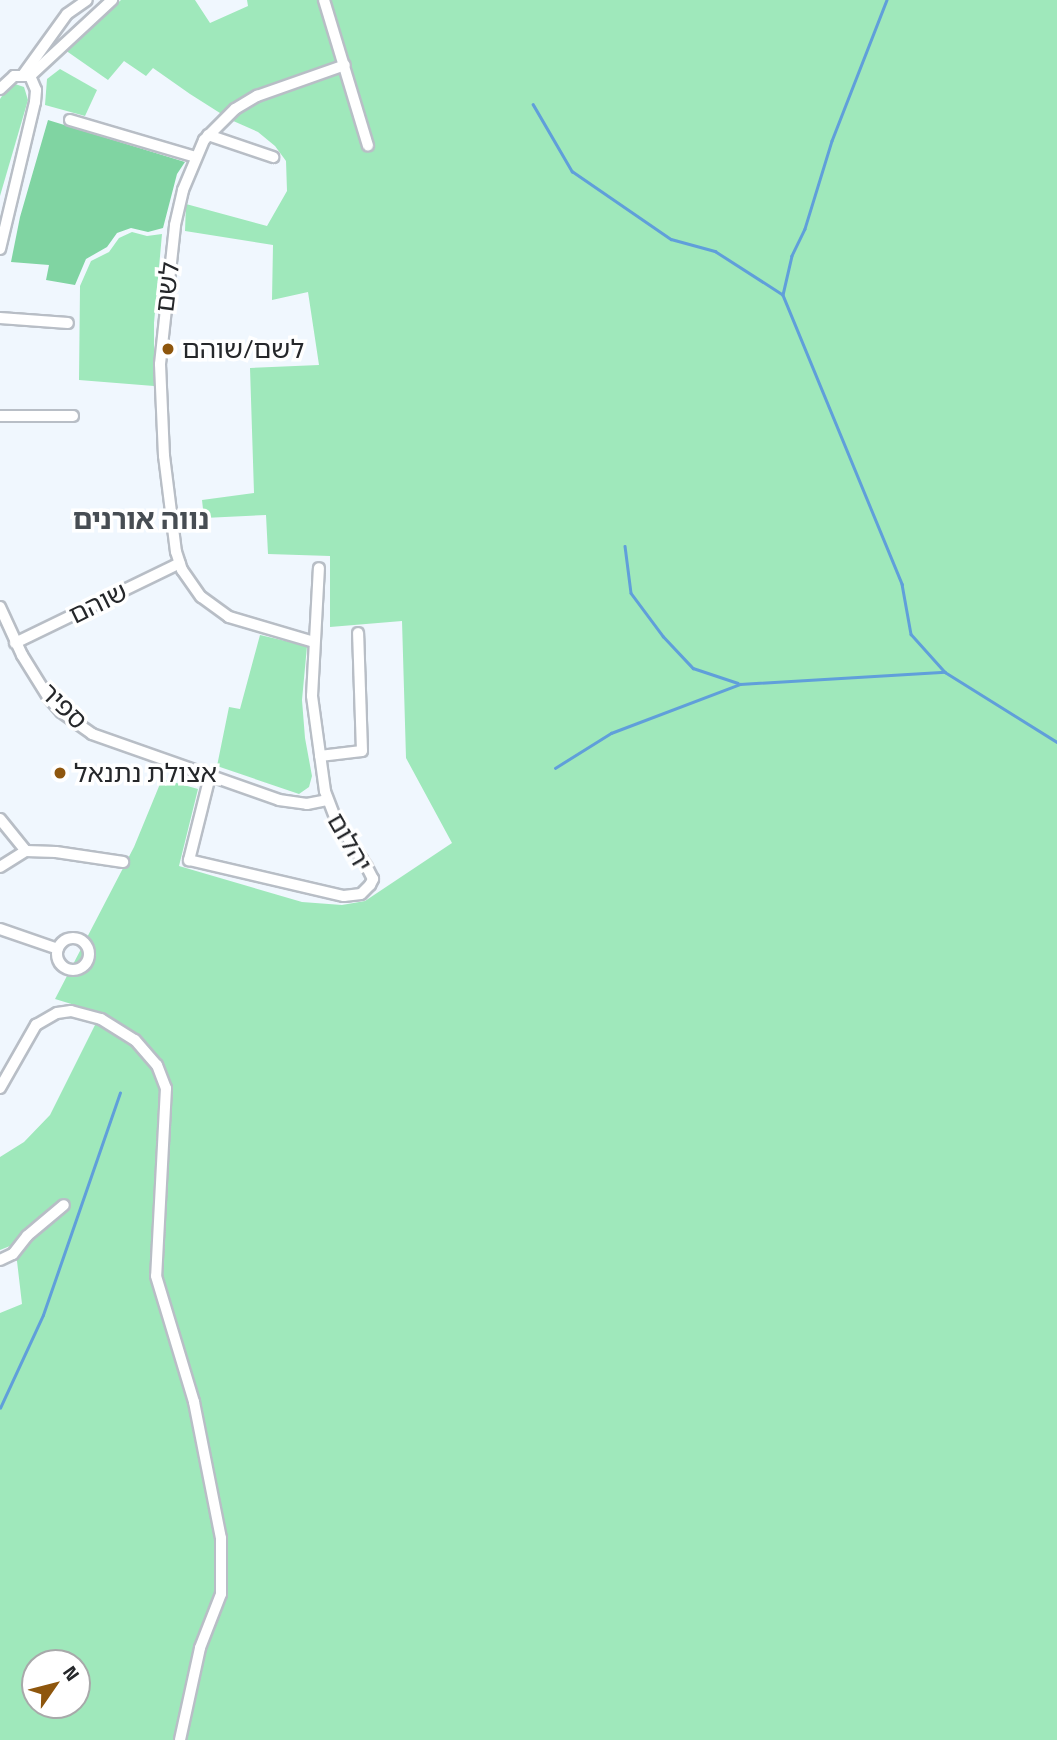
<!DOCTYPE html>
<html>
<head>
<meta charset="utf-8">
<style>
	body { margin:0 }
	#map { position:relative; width:1057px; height:1740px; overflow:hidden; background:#f0f7fe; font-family:"Titillium Web","Noto Sans Hebrew",sans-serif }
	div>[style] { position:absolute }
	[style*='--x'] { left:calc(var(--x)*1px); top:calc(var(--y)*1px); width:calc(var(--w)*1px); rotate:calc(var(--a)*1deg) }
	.green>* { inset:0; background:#9fe8bb }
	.forest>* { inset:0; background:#80d4a2 }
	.stream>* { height:2.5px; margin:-1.25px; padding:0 1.25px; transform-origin:1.25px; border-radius:1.25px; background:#609fda }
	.roads { filter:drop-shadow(2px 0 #b8bec6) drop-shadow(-2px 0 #b8bec6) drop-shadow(0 2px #b8bec6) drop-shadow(0 -2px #b8bec6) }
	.minor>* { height:10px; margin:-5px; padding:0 5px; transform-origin:5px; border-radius:5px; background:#fff }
	.minor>.ring { margin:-5px; padding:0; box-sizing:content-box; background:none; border:10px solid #fff; border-radius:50% }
	.dots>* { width:19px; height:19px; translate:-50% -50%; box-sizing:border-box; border:4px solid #fff; border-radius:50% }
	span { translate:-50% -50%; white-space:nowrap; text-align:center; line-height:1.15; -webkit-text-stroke:7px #fff; paint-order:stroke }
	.street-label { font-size:26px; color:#25272a }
	.poi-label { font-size:26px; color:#25272a }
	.left { translate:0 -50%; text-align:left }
	.neighbourhood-label { font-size:28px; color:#474d53; font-weight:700 }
	.north { position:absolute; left:21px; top:1649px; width:70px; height:70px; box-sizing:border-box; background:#fff; border:2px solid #a8a9aa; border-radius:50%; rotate:55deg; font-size:19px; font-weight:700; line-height:28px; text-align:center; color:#25272a }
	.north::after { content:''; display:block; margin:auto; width:24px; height:32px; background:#8e560d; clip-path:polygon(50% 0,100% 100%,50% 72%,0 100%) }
</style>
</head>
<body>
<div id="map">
	<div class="green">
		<i style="clip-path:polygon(evenodd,121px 0,195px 0,210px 23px,248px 6px,247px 0,1057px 0,1057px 1740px,0 1740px,0 1313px,22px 1304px,15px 1244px,0 1250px,0 1157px,24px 1142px,50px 1115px,101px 1013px,55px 999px,134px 847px,162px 779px,198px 789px,179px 866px,302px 902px,342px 905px,365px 901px,452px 843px,406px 758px,402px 621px,330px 627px,330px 556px,268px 554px,266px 515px,204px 518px,202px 500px,254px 493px,250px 368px,319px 365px,308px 292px,272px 300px,273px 245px,185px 231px,186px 204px,267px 226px,287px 191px,286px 161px,275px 146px,258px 132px,231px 120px,190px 94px,153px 68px,146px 76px,124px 61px,108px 80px,65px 50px,121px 0,35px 1663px,77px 1663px,77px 1705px,35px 1705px,35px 1663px)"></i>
		<i style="clip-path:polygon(60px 69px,97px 90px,85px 116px,45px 105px,47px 79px)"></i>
		<i style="clip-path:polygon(15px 84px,24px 87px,28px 100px,0 196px,0 99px,8px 87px)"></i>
		<i style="clip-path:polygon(132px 232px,147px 236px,162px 234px,154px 323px,154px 386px,79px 380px,80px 286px,91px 261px,109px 252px,119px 238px)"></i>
		<i style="clip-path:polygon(260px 635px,307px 646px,302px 700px,305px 738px,312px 776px,309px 787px,299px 794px,217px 766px,229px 707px,240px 709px)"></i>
	</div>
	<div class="forest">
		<i style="clip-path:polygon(48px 120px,185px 162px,177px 174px,163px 228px,148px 232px,131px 228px,117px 233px,107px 247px,86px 259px,75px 285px,46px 280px,49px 265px,11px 262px,20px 217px)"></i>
	</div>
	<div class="stream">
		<i style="--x:887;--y:0;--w:151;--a:111.3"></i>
		<i style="--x:832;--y:141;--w:92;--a:107.1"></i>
		<i style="--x:805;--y:229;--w:30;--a:116"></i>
		<i style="--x:792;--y:256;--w:40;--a:103"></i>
		<i style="--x:783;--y:295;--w:313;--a:67.6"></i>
		<i style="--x:902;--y:584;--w:51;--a:79.8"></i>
		<i style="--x:911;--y:634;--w:51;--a:48.2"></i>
		<i style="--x:945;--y:672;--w:132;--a:32"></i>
		<i style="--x:533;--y:104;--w:78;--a:59.8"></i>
		<i style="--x:572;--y:171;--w:120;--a:34.5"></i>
		<i style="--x:671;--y:239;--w:46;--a:15.3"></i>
		<i style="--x:715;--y:251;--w:80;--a:32.7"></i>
		<i style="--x:625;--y:546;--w:47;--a:82.7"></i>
		<i style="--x:631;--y:593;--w:54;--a:53.3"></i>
		<i style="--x:663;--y:636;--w:44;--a:46.8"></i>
		<i style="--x:693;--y:668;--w:47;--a:18.4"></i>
		<i style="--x:555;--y:768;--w:66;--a:-32"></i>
		<i style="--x:611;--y:733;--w:138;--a:-20.8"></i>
		<i style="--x:740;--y:684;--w:205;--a:-3.4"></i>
		<i style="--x:0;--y:1408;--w:102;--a:-65.2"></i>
		<i style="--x:43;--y:1315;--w:235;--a:-70.9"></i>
	</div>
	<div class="roads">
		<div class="minor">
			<i style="--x:324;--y:0;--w:152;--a:73.2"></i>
			<i style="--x:23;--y:75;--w:75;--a:-54.2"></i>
			<i style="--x:67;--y:14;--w:24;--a:-35"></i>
			<i style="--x:30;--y:76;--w:112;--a:-42.8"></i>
			<i style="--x:0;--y:89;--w:19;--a:-43"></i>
			<i style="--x:14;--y:76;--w:15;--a:0"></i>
			<i style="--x:70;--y:120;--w:131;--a:16.4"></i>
			<i style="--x:208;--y:135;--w:69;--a:18.7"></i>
			<i style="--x:0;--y:249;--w:151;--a:-76.6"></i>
			<i style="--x:35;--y:102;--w:12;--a:-85"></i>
			<i style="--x:36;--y:90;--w:15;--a:-113"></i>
			<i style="--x:0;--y:318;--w:68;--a:4.2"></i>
			<i style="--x:0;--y:416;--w:73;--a:0"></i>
			<i style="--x:0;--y:607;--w:53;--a:65.4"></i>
			<i style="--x:22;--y:655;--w:49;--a:58.2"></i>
			<i style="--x:48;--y:697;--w:20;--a:49"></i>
			<i style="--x:61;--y:712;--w:38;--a:35"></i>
			<i style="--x:92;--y:734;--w:198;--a:19.4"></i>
			<i style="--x:279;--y:800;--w:28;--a:8"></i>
			<i style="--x:307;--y:804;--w:20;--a:-11"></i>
			<i style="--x:314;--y:642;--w:89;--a:-163.6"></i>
			<i style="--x:229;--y:617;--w:34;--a:-144"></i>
			<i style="--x:201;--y:597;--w:33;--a:-125"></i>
			<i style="--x:182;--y:570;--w:19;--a:-108"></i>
			<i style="--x:176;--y:552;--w:97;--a:-97.1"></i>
			<i style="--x:164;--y:456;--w:92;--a:-92.5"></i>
			<i style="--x:160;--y:364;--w:140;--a:-83.8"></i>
			<i style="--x:175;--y:225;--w:36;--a:-77"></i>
			<i style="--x:183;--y:190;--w:54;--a:-67.2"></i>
			<i style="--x:204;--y:140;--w:44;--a:-45"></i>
			<i style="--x:235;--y:109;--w:26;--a:-31"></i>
			<i style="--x:257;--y:96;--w:93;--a:-19.4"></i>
			<i style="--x:15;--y:643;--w:183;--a:-25.9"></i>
			<i style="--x:320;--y:756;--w:42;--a:-6.8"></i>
			<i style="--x:362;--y:751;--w:118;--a:-91.9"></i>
			<i style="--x:210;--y:776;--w:87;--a:104"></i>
			<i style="--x:189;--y:860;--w:159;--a:13.1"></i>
			<i style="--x:344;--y:896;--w:17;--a:-7"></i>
			<i style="--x:361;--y:894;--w:13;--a:-45"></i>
			<i style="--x:370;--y:885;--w:7;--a:-63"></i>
			<i style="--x:373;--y:879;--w:13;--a:-117"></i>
			<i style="--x:367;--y:867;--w:56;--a:-123.4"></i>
			<i style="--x:336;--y:820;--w:31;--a:-111"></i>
			<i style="--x:325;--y:791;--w:96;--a:-97.8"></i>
			<i style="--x:312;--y:696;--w:128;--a:-86.9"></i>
			<i style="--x:0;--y:819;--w:41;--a:50.9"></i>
			<i style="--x:0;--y:867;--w:31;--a:-32"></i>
			<i style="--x:26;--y:851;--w:30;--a:2"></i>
			<i style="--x:56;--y:852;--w:68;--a:8.5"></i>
			<i style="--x:0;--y:929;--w:61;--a:19"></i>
			<i class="ring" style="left:57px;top:938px;width:22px;height:22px"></i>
			<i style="--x:0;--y:1088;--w:73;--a:-60.3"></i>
			<i style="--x:36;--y:1025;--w:24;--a:-30"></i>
			<i style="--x:57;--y:1013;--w:14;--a:-8"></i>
			<i style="--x:71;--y:1011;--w:31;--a:15"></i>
			<i style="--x:101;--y:1019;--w:40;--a:32"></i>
			<i style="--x:135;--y:1040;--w:33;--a:49"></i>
			<i style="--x:157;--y:1065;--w:25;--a:69"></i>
			<i style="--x:166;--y:1088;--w:188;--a:93"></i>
			<i style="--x:156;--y:1276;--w:132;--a:73.2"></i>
			<i style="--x:194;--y:1402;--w:139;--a:78.8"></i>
			<i style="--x:221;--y:1538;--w:56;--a:90"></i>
			<i style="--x:221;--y:1594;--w:58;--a:111.3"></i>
			<i style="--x:200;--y:1648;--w:94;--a:102.3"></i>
			<i style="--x:0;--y:1260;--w:14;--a:-25"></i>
			<i style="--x:13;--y:1254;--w:23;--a:-52"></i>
			<i style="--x:27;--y:1236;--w:48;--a:-40"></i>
		</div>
	</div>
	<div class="dots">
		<i style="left:168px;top:349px;background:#8e560d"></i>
		<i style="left:60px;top:773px;background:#8e560d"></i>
	</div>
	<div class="street-label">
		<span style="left:167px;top:287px;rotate:-83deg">לשם</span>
		<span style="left:98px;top:603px;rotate:-26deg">שוהם</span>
		<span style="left:64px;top:706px;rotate:44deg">ספיר</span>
		<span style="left:350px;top:842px;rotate:60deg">יהלום</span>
	</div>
	<div class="poi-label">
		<span class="left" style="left:182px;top:349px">לשם/שוהם</span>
		<span class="left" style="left:74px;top:773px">אצולת נתנאל</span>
	</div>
	<div class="neighbourhood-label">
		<span style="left:141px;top:519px">נווה אורנים</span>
	</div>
	<div class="north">N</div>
</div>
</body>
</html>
